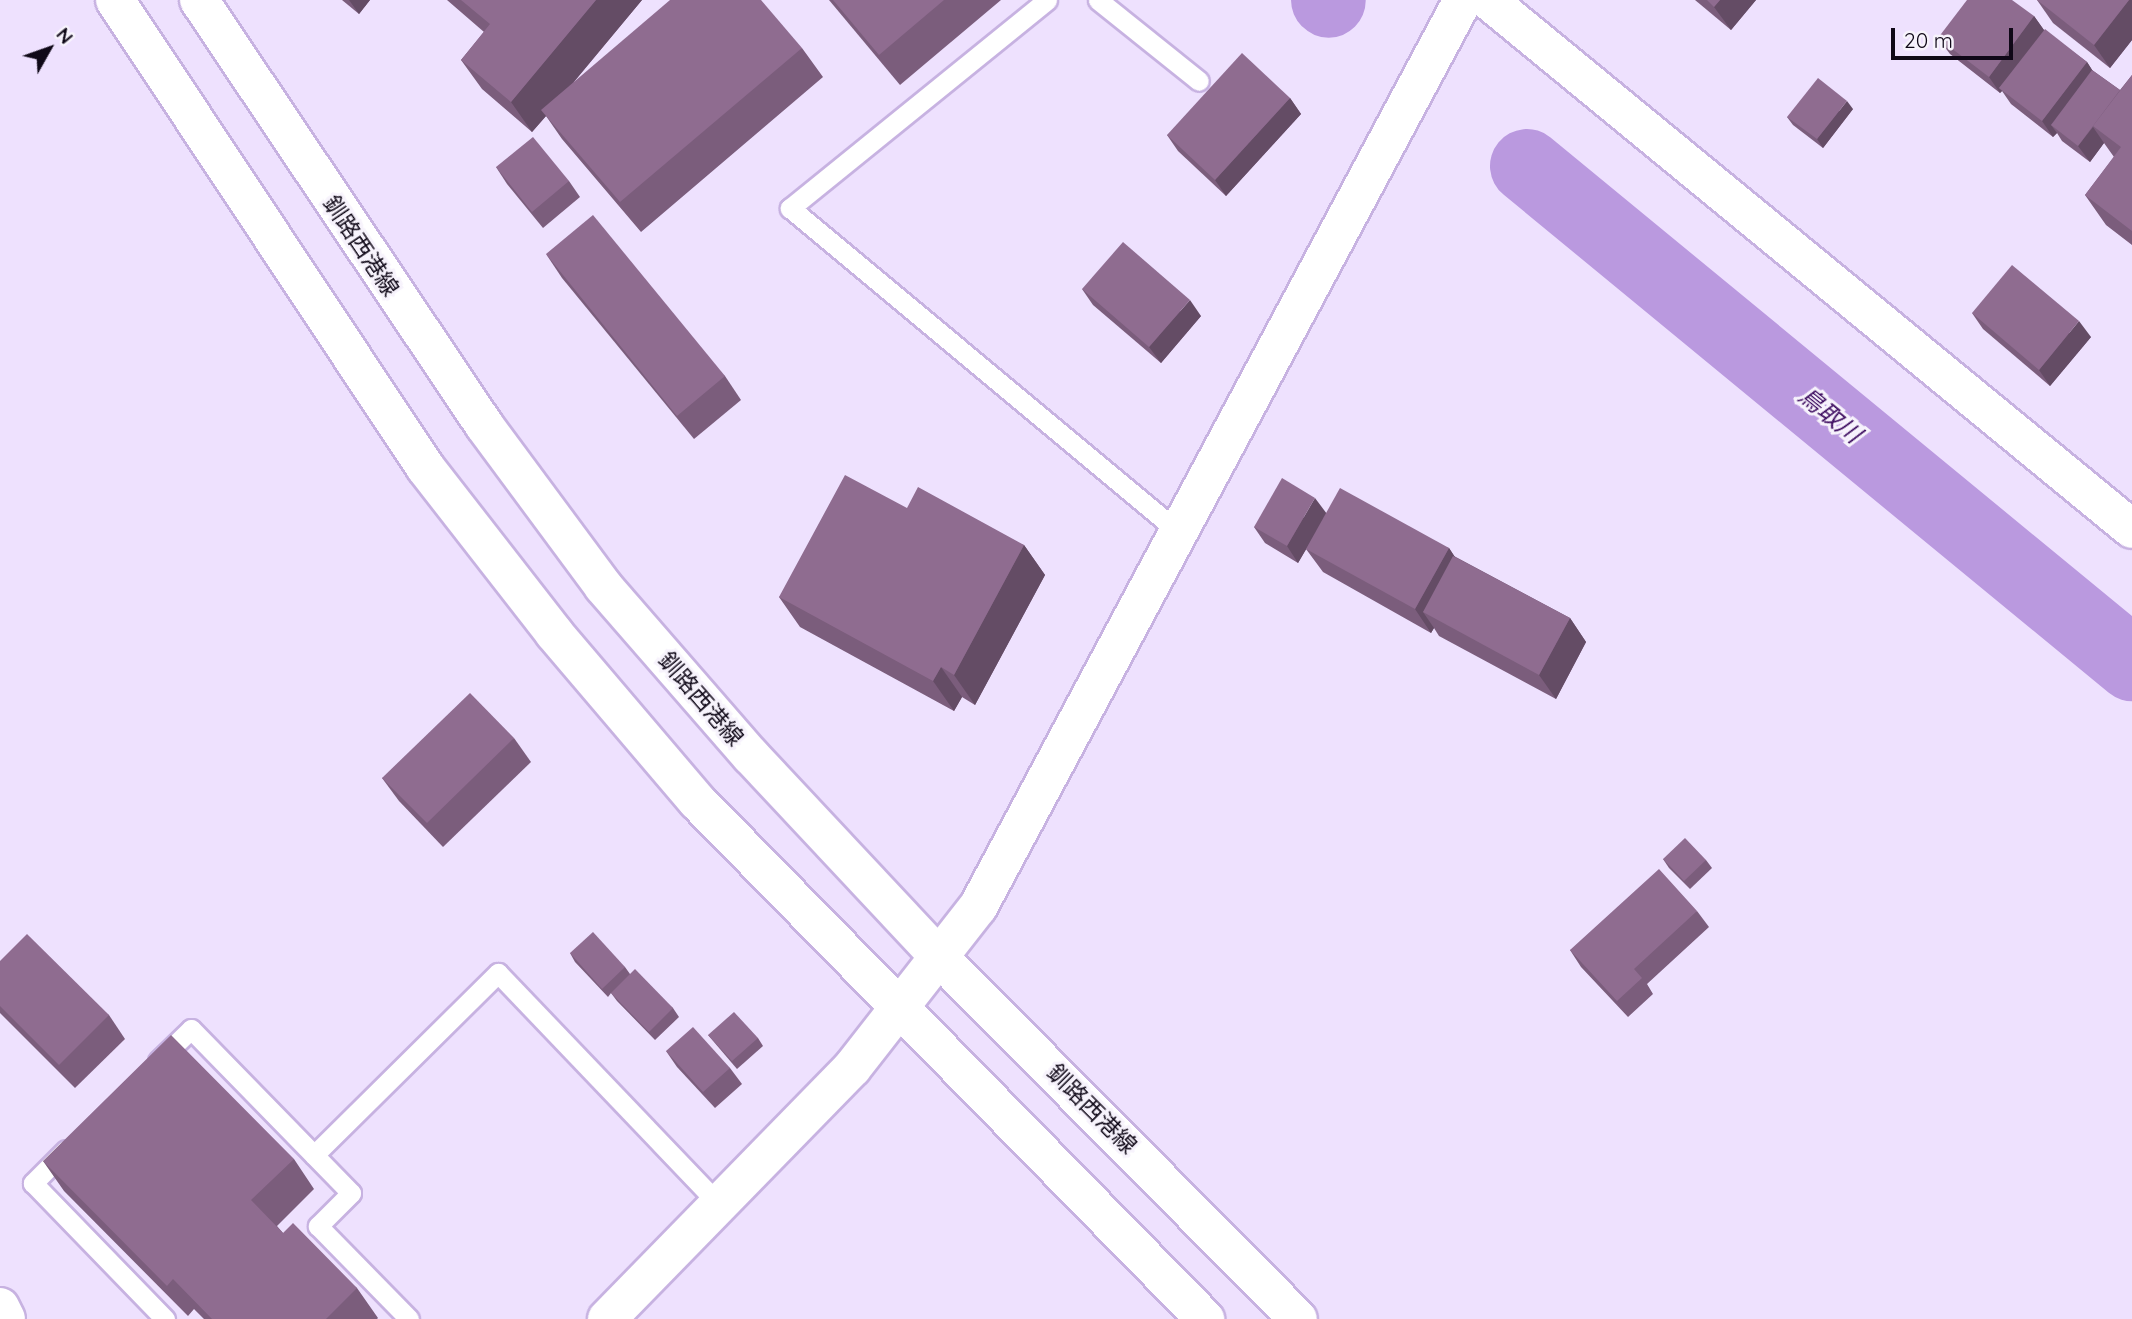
<!DOCTYPE html>
<html>
<head>
<meta charset="utf-8">
<style>
	body { margin:0 }
	#map { position:relative; width:2132px; height:1319px; overflow:hidden; background:#eee1fe; font-family:Quicksand,"Noto Sans JP",sans-serif }
	div>[style] { position:absolute }
	[style*='--x'] { left:calc(var(--x)*1px); top:calc(var(--y)*1px); width:calc(var(--w)*1px); rotate:calc(var(--a)*1deg) }
	.river>* { height:74px; margin:-37px; padding:0 37px; transform-origin:37px; border-radius:37px; background:#ba99df }
	.roads { filter:drop-shadow(2px 0 #c7b2e1) drop-shadow(-2px 0 #c7b2e1) drop-shadow(0 2px #c7b2e1) drop-shadow(0 -2px #c7b2e1) }
	.lane>* { height:19px; margin:-9.5px; padding:0 9.5px; transform-origin:9.5px; border-radius:9.5px; background:#fff }
	.street>* { height:38px; margin:-19px; padding:0 19px; transform-origin:19px; border-radius:19px; background:#fff }
	.secondary>* { height:38px; margin:-19px; padding:0 19px; transform-origin:19px; border-radius:19px; background:#fff }
	.wall>* { inset:0; background:#7b5d7c }
	.shaded-wall>* { inset:0; background:#644c65 }
	.building>* { inset:0; background:#8f6c90 }
	span { translate:-50% -50%; white-space:nowrap; text-align:center; line-height:1.15; -webkit-text-stroke:6px #f7f3fc; paint-order:stroke }
	.street-label { font-size:23px; color:#0f0817 }
	.water-label { font-size:24px; color:#3c0b5f; font-style:italic }
	.north { position:absolute; left:14px; top:14px; width:70px; height:70px; -webkit-text-stroke:5px #f7f3fc; paint-order:stroke; rotate:50deg; font-size:19px; font-weight:700; line-height:28px; text-align:center; color:#0f0817 }
	.north::after { content:''; display:block; margin:auto; width:24px; height:32px; background:#0f0817; clip-path:polygon(50% 0,100% 100%,50% 72%,0 100%) }
	.scale { position:absolute; left:1891px; top:28px; width:122px; height:32px; box-sizing:border-box; border:4px solid #0f0817; border-top:0; padding-left:9px; font-size:21px; line-height:24px; white-space:nowrap; color:#0f0817; -webkit-text-stroke:5px #f7f3fc; paint-order:stroke }
</style>
</head>
<body>
<div id="map">
	<div class="river">
		<i style="--x:1328;--y:0;--w:1;--a:45"></i>
		<i style="--x:1527;--y:166;--w:784;--a:39.46"></i>
	</div>
	<div class="roads">
		<div class="lane">
			<i style="--x:1047;--y:0;--w:331;--a:141"></i>
			<i style="--x:790;--y:208;--w:508;--a:39.81"></i>
			<i style="--x:1098;--y:0;--w:129;--a:38.7"></i>
			<i style="--x:158;--y:1061;--w:46;--a:-44.1"></i>
			<i style="--x:191;--y:1029;--w:229;--a:45.7"></i>
			<i style="--x:351;--y:1193;--w:47;--a:135"></i>
			<i style="--x:318;--y:1226;--w:130;--a:45.6"></i>
			<i style="--x:66;--y:1150;--w:47;--a:135"></i>
			<i style="--x:33;--y:1183;--w:190;--a:45.9"></i>
			<i style="--x:314;--y:1155;--w:259;--a:-44.7"></i>
			<i style="--x:498;--y:973;--w:320;--a:46.3"></i>
		</div>
		<div class="street">
			<i style="--x:1488;--y:0;--w:833;--a:39.4"></i>
			<i style="--x:0;--y:1307;--w:13;--a:63"></i>
			<i style="--x:607;--y:1319;--w:351;--a:-45.7"></i>
			<i style="--x:852;--y:1068;--w:204;--a:-52"></i>
			<i style="--x:978;--y:907;--w:1029;--a:-61.87"></i>
		</div>
		<div class="secondary">
			<i style="--x:115;--y:0;--w:561;--a:56.42"></i>
			<i style="--x:425;--y:467;--w:210;--a:52.1"></i>
			<i style="--x:554;--y:633;--w:221;--a:49.6"></i>
			<i style="--x:697;--y:801;--w:726;--a:45.56"></i>
			<i style="--x:199;--y:0;--w:512;--a:56.15"></i>
			<i style="--x:484;--y:425;--w:200;--a:53.5"></i>
			<i style="--x:603;--y:586;--w:225;--a:49"></i>
			<i style="--x:751;--y:756;--w:277;--a:46.9"></i>
			<i style="--x:940;--y:958;--w:508;--a:45.24"></i>
		</div>
	</div>
	<div class="wall">
		<i style="clip-path:polygon(342px 0,370px 0,359px 14px)"></i>
		<i style="clip-path:polygon(447px 0,642px 0,574px 82px,802px 48px,823px 77px,641px 232px,562px 139px,546px 116px,532px 132px,482px 89px,461px 60px,484px 32px)"></i>
		<i style="clip-path:polygon(829px 0,1001px 0,900px 85px)"></i>
		<i style="clip-path:polygon(1695px 0,1756px 0,1731px 30px)"></i>
		<i style="clip-path:polygon(2037px 0,2132px 0,2132px 40px,2110px 68px,2053px 23px)"></i>
		<i style="clip-path:polygon(2034px 16px,2044px 30px,2087px 62px,2092px 70px,2120px 90px,2132px 75px,2132px 245px,2106px 225px,2085px 195px,2114px 157px,2104px 143px,2090px 162px,2062px 141px,2057px 133px,2053px 137px,2011px 104px,2002px 91px,2000px 93px,1950px 54px,1938px 38px)"></i>
		<i style="clip-path:polygon(1290px 98px,1301px 114px,1226px 196px,1178px 151px,1167px 135px)"></i>
		<i style="clip-path:polygon(1853px 109px,1823px 148px,1793px 125px,1787px 117px)"></i>
		<i style="clip-path:polygon(496px 167px,569px 181px,580px 197px,543px 228px,507px 184px)"></i>
		<i style="clip-path:polygon(546px 254px,725px 376px,741px 400px,694px 439px,562px 278px)"></i>
		<i style="clip-path:polygon(1082px 289px,1201px 316px,1161px 363px,1093px 305px)"></i>
		<i style="clip-path:polygon(1972px 313px,2091px 337px,2050px 386px,1983px 329px)"></i>
		<i style="clip-path:polygon(907px 508px,1024px 545px,1045px 575px,975px 705px,962px 697px,954px 711px,800px 627px,779px 597px)"></i>
		<i style="clip-path:polygon(1326px 513px,1449px 548px,1454px 556px,1570px 618px,1586px 642px,1556px 699px,1439px 636px,1434px 628px,1431px 633px,1323px 572px,1306px 549px,1298px 563px,1265px 543px,1254px 527px)"></i>
		<i style="clip-path:polygon(514px 738px,531px 762px,443px 847px,399px 801px,382px 778px)"></i>
		<i style="clip-path:polygon(1663px 859px,1706px 860px,1712px 868px,1690px 889px,1669px 868px)"></i>
		<i style="clip-path:polygon(1697px 911px,1709px 927px,1647px 984px,1653px 994px,1628px 1017px,1581px 967px,1570px 950px)"></i>
		<i style="clip-path:polygon(570px 953px,625px 967px,630px 974px,673px 1008px,679px 1017px,655px 1040px,617px 1001px,611px 993px,608px 997px,575px 962px)"></i>
		<i style="clip-path:polygon(0 961px,109px 1015px,125px 1039px,75px 1088px,0 1013px)"></i>
		<i style="clip-path:polygon(708px 1035px,758px 1038px,763px 1046px,737px 1069px)"></i>
		<i style="clip-path:polygon(666px 1051px,730px 1068px,742px 1084px,715px 1108px,677px 1067px)"></i>
		<i style="clip-path:polygon(294px 1159px,314px 1189px,277px 1226px,283px 1233px,357px 1288px,378px 1318px,377px 1319px,204px 1319px,194px 1309px,188px 1316px,64px 1191px,43px 1161px)"></i>
	</div>
	<div class="shaded-wall">
		<i style="clip-path:polygon(349px 0,370px 0,359px 14px)"></i>
		<i style="clip-path:polygon(596px 0,642px 0,546px 115px,541px 110px,546px 116px,532px 132px,511px 102px)"></i>
		<i style="clip-path:polygon(1720px 0,1756px 0,1731px 30px,1714px 7px)"></i>
		<i style="clip-path:polygon(2129px 0,2132px 0,2132px 40px,2110px 68px,2094px 45px)"></i>
		<i style="clip-path:polygon(2034px 16px,2046px 33px,1999px 88px,2002px 91px,2000px 93px,1989px 77px)"></i>
		<i style="clip-path:polygon(2087px 62px,2098px 79px,2051px 125px,2057px 133px,2053px 137px,2042px 121px)"></i>
		<i style="clip-path:polygon(1290px 98px,1301px 114px,1226px 196px,1215px 180px)"></i>
		<i style="clip-path:polygon(1847px 101px,1853px 109px,1823px 148px,1817px 139px)"></i>
		<i style="clip-path:polygon(2093px 127px,2104px 143px,2090px 162px,2078px 146px)"></i>
		<i style="clip-path:polygon(1190px 300px,1201px 316px,1161px 363px,1149px 347px)"></i>
		<i style="clip-path:polygon(2079px 321px,2091px 337px,2050px 386px,2039px 370px)"></i>
		<i style="clip-path:polygon(1315px 498px,1327px 514px,1298px 563px,1287px 546px)"></i>
		<i style="clip-path:polygon(1024px 545px,1045px 575px,975px 705px,954px 675px)"></i>
		<i style="clip-path:polygon(1449px 548px,1465px 572px,1423px 612px,1434px 628px,1431px 633px,1415px 609px)"></i>
		<i style="clip-path:polygon(1570px 618px,1586px 642px,1556px 699px,1539px 675px)"></i>
		<i style="clip-path:polygon(941px 667px,962px 697px,954px 711px,933px 681px)"></i>
	</div>
	<div class="building">
		<i style="clip-path:polygon(461px 0,596px 0,511px 102px,461px 60px,490px 24px)"></i>
		<i style="clip-path:polygon(670px 0,761px 0,802px 48px,620px 202px,541px 110px)"></i>
		<i style="clip-path:polygon(833px 0,944px 0,879px 55px)"></i>
		<i style="clip-path:polygon(1707px 0,1720px 0,1714px 7px)"></i>
		<i style="clip-path:polygon(1967px 0,2012px 0,2034px 16px,1989px 77px,1938px 38px)"></i>
		<i style="clip-path:polygon(2037px 0,2129px 0,2094px 45px)"></i>
		<i style="clip-path:polygon(2045px 29px,2087px 62px,2042px 121px,1999px 88px)"></i>
		<i style="clip-path:polygon(1242px 53px,1290px 98px,1215px 180px,1167px 135px)"></i>
		<i style="clip-path:polygon(2092px 70px,2120px 90px,2078px 146px,2051px 125px)"></i>
		<i style="clip-path:polygon(2132px 75px,2132px 231px,2085px 195px,2121px 147px,2093px 126px)"></i>
		<i style="clip-path:polygon(1818px 78px,1847px 101px,1817px 139px,1787px 117px)"></i>
		<i style="clip-path:polygon(533px 137px,569px 181px,532px 212px,496px 167px)"></i>
		<i style="clip-path:polygon(593px 215px,725px 376px,677px 416px,546px 254px)"></i>
		<i style="clip-path:polygon(1123px 242px,1190px 300px,1149px 347px,1082px 289px)"></i>
		<i style="clip-path:polygon(2012px 265px,2079px 321px,2039px 370px,1972px 313px)"></i>
		<i style="clip-path:polygon(845px 475px,907px 508px,918px 487px,1024px 545px,954px 675px,941px 667px,933px 681px,779px 597px)"></i>
		<i style="clip-path:polygon(1282px 478px,1315px 498px,1287px 546px,1254px 527px)"></i>
		<i style="clip-path:polygon(1340px 488px,1449px 548px,1415px 609px,1306px 549px)"></i>
		<i style="clip-path:polygon(1453px 556px,1570px 618px,1539px 675px,1423px 612px)"></i>
		<i style="clip-path:polygon(470px 693px,514px 738px,427px 823px,382px 778px)"></i>
		<i style="clip-path:polygon(1685px 838px,1706px 860px,1684px 881px,1663px 859px)"></i>
		<i style="clip-path:polygon(1659px 869px,1697px 911px,1634px 969px,1642px 978px,1617px 1001px,1570px 950px)"></i>
		<i style="clip-path:polygon(593px 932px,625px 967px,602px 989px,570px 953px)"></i>
		<i style="clip-path:polygon(27px 934px,109px 1015px,59px 1065px,0 1006px,0 961px)"></i>
		<i style="clip-path:polygon(635px 969px,673px 1008px,649px 1032px,611px 993px)"></i>
		<i style="clip-path:polygon(734px 1012px,758px 1038px,732px 1061px,708px 1035px)"></i>
		<i style="clip-path:polygon(693px 1027px,730px 1068px,703px 1092px,666px 1051px)"></i>
		<i style="clip-path:polygon(171px 1035px,294px 1159px,251px 1200px,283px 1233px,293px 1223px,357px 1288px,326px 1319px,212px 1319px,173px 1279px,167px 1286px,43px 1161px)"></i>
	</div>
	<div class="street-label">
		<span style="left:361px;top:246px;rotate:56deg">釧路西港線</span>
		<span style="left:701px;top:699px;rotate:49deg">釧路西港線</span>
		<span style="left:1092px;top:1109px;rotate:45deg">釧路西港線</span>
	</div>
	<div class="water-label">
		<span style="left:1830px;top:415px;rotate:39deg">鳥取川</span>
	</div>
	<div class="north">N</div>
	<div class="scale">20 m</div>
</div>
</body>
</html>
